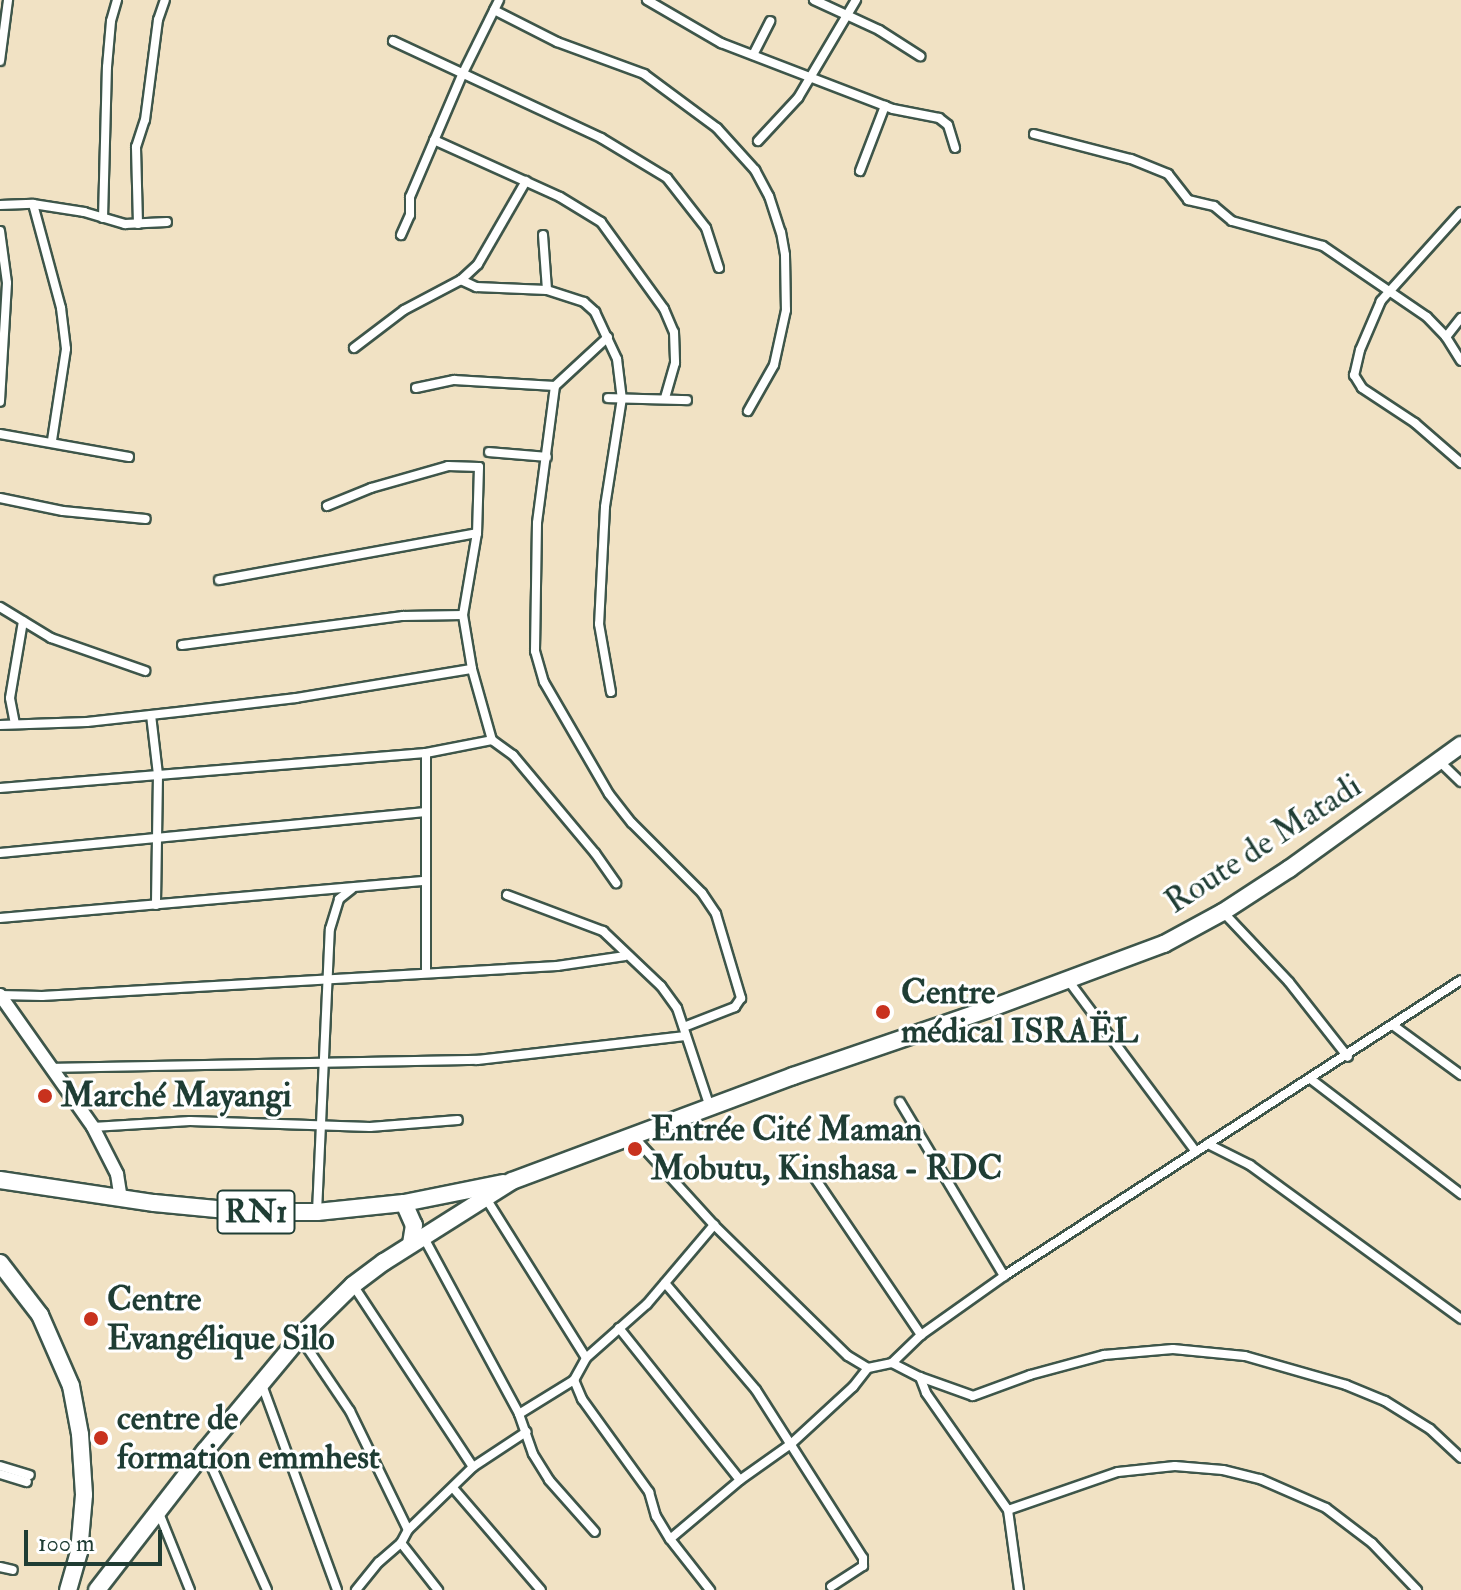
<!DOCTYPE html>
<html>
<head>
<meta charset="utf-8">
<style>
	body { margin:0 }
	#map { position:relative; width:1461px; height:1590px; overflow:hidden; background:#f1e2c4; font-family:"IM FELL Double Pica",serif }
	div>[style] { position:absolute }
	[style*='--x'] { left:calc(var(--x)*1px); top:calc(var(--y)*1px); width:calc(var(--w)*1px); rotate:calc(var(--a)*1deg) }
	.roads { filter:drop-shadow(2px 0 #3e564a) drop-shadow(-2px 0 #3e564a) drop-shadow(0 2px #3e564a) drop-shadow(0 -2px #3e564a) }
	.street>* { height:8px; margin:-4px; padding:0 4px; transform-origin:4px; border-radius:4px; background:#fff }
	.secondary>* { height:12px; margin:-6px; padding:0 6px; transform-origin:6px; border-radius:6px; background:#fff }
	.highway>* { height:16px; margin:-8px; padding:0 8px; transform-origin:8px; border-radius:8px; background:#fff }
	.dots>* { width:22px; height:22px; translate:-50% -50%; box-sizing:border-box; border:4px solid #fff; border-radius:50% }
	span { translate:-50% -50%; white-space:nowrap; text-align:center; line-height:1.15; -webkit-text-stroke:6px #fff; paint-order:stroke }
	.shield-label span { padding:2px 6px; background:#fff; border:2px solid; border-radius:6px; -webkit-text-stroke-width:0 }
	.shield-label { font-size:32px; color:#1f3d34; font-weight:700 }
	.street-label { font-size:34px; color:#1f3d34 }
	.poi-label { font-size:34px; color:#1f3d34; font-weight:700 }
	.left { translate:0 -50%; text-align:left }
	.scale { position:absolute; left:24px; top:1530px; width:138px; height:36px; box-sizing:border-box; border:4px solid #1f3d34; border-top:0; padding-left:10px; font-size:24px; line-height:28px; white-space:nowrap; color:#1f3d34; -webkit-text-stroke:6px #fff; paint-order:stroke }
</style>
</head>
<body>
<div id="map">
	<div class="roads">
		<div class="street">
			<i style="--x:647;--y:0;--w:86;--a:30.2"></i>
			<i style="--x:721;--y:43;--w:184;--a:21"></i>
			<i style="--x:893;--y:109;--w:47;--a:11.1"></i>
			<i style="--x:939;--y:118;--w:11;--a:38"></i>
			<i style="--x:948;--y:125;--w:24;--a:73"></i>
			<i style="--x:814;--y:0;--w:72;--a:24.8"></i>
			<i style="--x:879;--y:30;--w:49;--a:32.4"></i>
			<i style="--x:494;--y:10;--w:71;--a:26.9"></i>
			<i style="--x:557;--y:42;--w:93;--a:20.2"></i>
			<i style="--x:644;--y:74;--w:91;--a:36.5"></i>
			<i style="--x:717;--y:128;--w:57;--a:47.9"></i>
			<i style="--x:755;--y:170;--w:30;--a:62"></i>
			<i style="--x:769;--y:196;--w:38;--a:72"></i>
			<i style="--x:781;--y:232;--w:23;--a:80"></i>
			<i style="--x:785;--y:255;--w:55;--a:89"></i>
			<i style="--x:786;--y:310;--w:56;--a:102.3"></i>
			<i style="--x:774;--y:365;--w:53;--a:119.5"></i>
			<i style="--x:393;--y:41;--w:230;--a:25"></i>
			<i style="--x:601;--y:138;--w:77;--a:31.2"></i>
			<i style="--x:667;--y:178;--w:63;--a:52"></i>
			<i style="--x:706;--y:228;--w:42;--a:72"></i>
			<i style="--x:753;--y:55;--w:38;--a:-63"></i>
			<i style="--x:0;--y:61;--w:62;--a:-82.5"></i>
			<i style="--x:1034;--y:134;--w:100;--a:14.5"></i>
			<i style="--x:1131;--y:159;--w:40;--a:22"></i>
			<i style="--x:1168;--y:174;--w:33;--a:52"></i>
			<i style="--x:1188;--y:200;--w:27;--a:13"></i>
			<i style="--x:1214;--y:206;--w:23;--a:40"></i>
			<i style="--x:1232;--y:221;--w:94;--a:15.4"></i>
			<i style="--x:1323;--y:246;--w:126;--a:34.3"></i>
			<i style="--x:1427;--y:317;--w:28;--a:46"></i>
			<i style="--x:1446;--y:337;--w:28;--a:58"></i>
			<i style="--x:434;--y:140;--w:138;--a:24.3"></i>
			<i style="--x:560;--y:197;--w:48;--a:31.4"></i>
			<i style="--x:601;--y:222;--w:107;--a:54.1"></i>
			<i style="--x:664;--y:309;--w:25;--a:67"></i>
			<i style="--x:674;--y:332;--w:31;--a:88"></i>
			<i style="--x:675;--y:363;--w:37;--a:106"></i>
			<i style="--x:758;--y:141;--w:59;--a:-47.1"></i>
			<i style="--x:798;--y:98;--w:114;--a:-59.4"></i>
			<i style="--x:860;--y:171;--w:70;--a:-69"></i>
			<i style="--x:33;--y:204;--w:108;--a:74.9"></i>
			<i style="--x:61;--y:308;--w:41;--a:83"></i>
			<i style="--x:66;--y:349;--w:93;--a:98.7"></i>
			<i style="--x:0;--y:205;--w:33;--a:-2"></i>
			<i style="--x:33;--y:204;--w:52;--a:8.9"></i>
			<i style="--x:84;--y:212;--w:43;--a:16.3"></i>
			<i style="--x:125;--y:224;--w:42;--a:-2.7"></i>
			<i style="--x:1461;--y:212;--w:120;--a:132"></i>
			<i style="--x:1381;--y:301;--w:53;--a:113.2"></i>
			<i style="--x:1360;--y:350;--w:26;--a:103"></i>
			<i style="--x:1354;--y:375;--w:15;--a:58"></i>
			<i style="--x:1362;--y:388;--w:64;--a:33.4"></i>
			<i style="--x:1415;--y:423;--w:61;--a:41"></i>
			<i style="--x:103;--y:218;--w:151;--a:-88.5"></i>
			<i style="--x:107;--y:67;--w:46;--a:-85"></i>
			<i style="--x:111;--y:21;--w:22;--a:-74"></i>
			<i style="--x:138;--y:224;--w:77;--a:-91.5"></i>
			<i style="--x:136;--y:147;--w:28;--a:-72"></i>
			<i style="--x:145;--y:120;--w:101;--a:-82.6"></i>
			<i style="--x:158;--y:20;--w:21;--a:-71"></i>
			<i style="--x:0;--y:231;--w:52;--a:82.3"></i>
			<i style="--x:7;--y:283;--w:119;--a:93.4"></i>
			<i style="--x:401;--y:235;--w:22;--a:-66"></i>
			<i style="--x:410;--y:215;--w:18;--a:-90"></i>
			<i style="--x:410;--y:197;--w:135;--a:-66.9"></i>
			<i style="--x:463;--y:73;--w:81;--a:-63.7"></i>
			<i style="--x:543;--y:235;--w:55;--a:85.8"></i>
			<i style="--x:461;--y:280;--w:17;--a:25"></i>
			<i style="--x:476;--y:287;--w:71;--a:2.4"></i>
			<i style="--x:547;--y:290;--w:39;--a:18"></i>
			<i style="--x:584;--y:302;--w:15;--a:42"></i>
			<i style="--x:595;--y:312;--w:52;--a:64.9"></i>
			<i style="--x:617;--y:359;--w:39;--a:83"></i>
			<i style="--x:622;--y:398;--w:110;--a:98.9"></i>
			<i style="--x:605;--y:507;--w:117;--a:92.9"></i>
			<i style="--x:599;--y:624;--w:69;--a:80"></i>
			<i style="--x:1446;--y:337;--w:24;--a:-52"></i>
			<i style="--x:354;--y:348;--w:63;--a:-37.2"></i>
			<i style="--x:404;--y:310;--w:64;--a:-27.8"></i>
			<i style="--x:461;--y:280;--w:23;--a:-43"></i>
			<i style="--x:478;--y:264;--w:96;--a:-60"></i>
			<i style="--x:555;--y:386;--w:72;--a:-42.8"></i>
			<i style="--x:416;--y:388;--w:39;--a:-12"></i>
			<i style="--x:454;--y:380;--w:101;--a:3.4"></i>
			<i style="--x:555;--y:386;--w:138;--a:97.5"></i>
			<i style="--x:537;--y:523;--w:128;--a:90.9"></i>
			<i style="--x:535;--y:651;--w:32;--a:74"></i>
			<i style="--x:544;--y:682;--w:129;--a:59.9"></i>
			<i style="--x:609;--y:794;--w:37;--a:52"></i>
			<i style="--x:632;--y:823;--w:99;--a:45"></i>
			<i style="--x:702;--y:893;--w:25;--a:56"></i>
			<i style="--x:716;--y:914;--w:88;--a:73.4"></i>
			<i style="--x:741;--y:998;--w:11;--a:124"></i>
			<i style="--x:735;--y:1007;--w:55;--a:158.6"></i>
			<i style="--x:608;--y:398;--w:79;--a:1.5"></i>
			<i style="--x:0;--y:434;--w:131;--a:10.1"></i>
			<i style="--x:489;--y:452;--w:58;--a:4.9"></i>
			<i style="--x:0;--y:498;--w:64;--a:11.7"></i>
			<i style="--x:63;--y:511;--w:83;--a:5.5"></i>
			<i style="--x:327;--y:506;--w:48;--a:-22.2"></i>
			<i style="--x:371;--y:488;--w:80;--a:-15.9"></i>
			<i style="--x:448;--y:466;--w:31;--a:2"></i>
			<i style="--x:479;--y:467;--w:66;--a:91.7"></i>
			<i style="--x:477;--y:533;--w:83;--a:99.7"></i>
			<i style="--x:463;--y:615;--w:55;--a:80.5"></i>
			<i style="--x:472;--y:669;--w:74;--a:74.3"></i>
			<i style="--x:492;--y:740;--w:26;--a:36"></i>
			<i style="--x:513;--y:755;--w:128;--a:50.1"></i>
			<i style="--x:595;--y:853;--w:37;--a:55"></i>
			<i style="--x:219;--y:580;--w:262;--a:-10.3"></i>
			<i style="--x:0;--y:607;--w:60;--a:31.3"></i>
			<i style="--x:51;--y:638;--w:100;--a:19.3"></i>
			<i style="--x:182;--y:645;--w:223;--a:-7.5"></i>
			<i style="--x:403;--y:616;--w:60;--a:-1"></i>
			<i style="--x:151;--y:715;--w:60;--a:83.3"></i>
			<i style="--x:158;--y:775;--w:130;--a:90.9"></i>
			<i style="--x:15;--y:724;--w:26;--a:-101"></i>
			<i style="--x:10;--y:698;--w:78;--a:-80.4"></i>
			<i style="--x:0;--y:725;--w:87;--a:-2"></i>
			<i style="--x:87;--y:722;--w:100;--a:-6.3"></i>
			<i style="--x:186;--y:711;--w:111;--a:-6.7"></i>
			<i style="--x:296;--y:698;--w:178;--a:-9.4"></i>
			<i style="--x:1439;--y:761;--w:30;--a:44"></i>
			<i style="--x:0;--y:788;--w:427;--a:-4.7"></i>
			<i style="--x:426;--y:753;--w:67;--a:-11.1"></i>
			<i style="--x:0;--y:853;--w:425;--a:-5.5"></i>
			<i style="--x:507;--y:895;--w:103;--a:20.6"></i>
			<i style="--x:603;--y:931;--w:80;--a:43.5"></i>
			<i style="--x:661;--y:986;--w:27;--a:54"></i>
			<i style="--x:677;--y:1008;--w:104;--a:71.6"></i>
			<i style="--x:1223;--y:912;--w:96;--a:46.7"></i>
			<i style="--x:1289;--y:982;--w:95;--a:51.8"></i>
			<i style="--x:0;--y:918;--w:427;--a:-5"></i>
			<i style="--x:426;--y:973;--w:220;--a:-90"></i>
			<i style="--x:1068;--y:980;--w:214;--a:53.3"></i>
			<i style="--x:0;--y:995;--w:42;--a:1.4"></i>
			<i style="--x:42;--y:996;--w:516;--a:-3.33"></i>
			<i style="--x:557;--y:966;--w:69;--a:-8.4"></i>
			<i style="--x:1394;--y:1026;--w:83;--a:36.2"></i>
			<i style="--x:51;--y:1068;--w:426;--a:-1.1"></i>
			<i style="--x:477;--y:1060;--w:210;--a:-6.6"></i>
			<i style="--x:1312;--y:1080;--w:188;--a:37.4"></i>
			<i style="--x:900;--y:1102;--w:203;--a:59.1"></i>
			<i style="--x:93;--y:1127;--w:97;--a:-3.5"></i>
			<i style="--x:190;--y:1121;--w:180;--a:1.9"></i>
			<i style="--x:370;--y:1127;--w:88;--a:-4.5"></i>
			<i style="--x:633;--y:1136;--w:120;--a:47.7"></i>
			<i style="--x:714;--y:1225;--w:187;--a:44.4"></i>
			<i style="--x:848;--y:1356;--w:23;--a:31"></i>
			<i style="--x:868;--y:1368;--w:25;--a:-12"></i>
			<i style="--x:892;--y:1363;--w:31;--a:27"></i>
			<i style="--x:920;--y:1377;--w:17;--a:69"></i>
			<i style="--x:926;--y:1393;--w:143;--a:55"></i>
			<i style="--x:1008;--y:1510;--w:116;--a:-19.1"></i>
			<i style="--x:1118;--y:1472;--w:57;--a:-6"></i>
			<i style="--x:1175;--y:1466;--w:48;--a:4.8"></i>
			<i style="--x:1223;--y:1470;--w:38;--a:14"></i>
			<i style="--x:1260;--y:1479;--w:72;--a:23.7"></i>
			<i style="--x:1326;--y:1508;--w:58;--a:37.3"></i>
			<i style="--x:1372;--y:1543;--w:65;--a:46.2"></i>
			<i style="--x:1208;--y:1144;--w:47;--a:26.6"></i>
			<i style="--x:1250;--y:1165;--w:261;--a:36.1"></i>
			<i style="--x:808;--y:1168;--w:202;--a:55.9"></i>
			<i style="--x:487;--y:1200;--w:186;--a:57.9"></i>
			<i style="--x:317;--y:1212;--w:283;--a:-87.4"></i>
			<i style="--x:330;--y:929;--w:31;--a:-73"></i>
			<i style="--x:339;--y:899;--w:16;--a:-38"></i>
			<i style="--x:424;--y:1238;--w:200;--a:61.6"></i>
			<i style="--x:519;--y:1414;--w:42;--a:70.7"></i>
			<i style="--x:533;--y:1454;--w:31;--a:58"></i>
			<i style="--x:549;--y:1480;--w:69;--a:48.5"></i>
			<i style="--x:665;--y:1283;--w:140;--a:49.6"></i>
			<i style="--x:756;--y:1390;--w:199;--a:57.5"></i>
			<i style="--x:863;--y:1558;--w:8;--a:90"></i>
			<i style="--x:863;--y:1566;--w:38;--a:147"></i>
			<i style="--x:353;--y:1285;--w:218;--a:56.6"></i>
			<i style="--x:619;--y:1328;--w:194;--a:51.5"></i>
			<i style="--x:300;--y:1337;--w:89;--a:56"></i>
			<i style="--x:350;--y:1411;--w:132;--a:64"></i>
			<i style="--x:892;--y:1363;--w:40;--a:-44"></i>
			<i style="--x:921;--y:1335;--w:102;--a:-35.4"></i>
			<i style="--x:1004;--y:1276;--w:544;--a:-32.93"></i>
			<i style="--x:920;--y:1377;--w:56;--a:19.7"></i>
			<i style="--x:973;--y:1396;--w:61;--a:-20.2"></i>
			<i style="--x:1030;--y:1375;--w:77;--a:-15.1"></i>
			<i style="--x:1104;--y:1355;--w:69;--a:-5"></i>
			<i style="--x:1173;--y:1349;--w:72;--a:5.6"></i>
			<i style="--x:1245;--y:1356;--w:105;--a:16"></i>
			<i style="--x:1346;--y:1385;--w:42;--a:22.3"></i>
			<i style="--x:1385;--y:1401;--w:53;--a:31.9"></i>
			<i style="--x:1430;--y:1429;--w:42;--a:43.1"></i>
			<i style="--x:574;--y:1380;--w:21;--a:67"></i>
			<i style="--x:582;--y:1399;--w:115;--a:54.2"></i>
			<i style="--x:649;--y:1492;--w:25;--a:74"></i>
			<i style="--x:656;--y:1516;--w:27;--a:59"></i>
			<i style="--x:670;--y:1539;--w:65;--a:51.9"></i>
			<i style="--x:261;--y:1382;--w:221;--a:69.9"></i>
			<i style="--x:519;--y:1414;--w:65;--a:-31.7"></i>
			<i style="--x:574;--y:1380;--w:25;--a:-61"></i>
			<i style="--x:586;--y:1358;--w:81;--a:-41.5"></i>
			<i style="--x:647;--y:1304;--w:104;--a:-49.7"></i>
			<i style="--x:205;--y:1452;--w:151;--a:65.8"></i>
			<i style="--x:0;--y:1466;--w:31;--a:17"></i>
			<i style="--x:0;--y:1474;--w:28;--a:17"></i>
			<i style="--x:454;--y:1489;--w:133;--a:49.3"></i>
			<i style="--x:1008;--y:1510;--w:81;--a:82.2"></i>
			<i style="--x:159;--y:1513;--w:83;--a:68.1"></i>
			<i style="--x:670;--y:1539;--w:92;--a:-40.1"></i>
			<i style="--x:740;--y:1480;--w:64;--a:-35.4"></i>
			<i style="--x:792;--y:1443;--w:83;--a:-42.6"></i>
			<i style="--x:853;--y:1387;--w:24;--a:-52"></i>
			<i style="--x:401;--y:1543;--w:60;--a:51.8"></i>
			<i style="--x:0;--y:1567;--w:13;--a:13"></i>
			<i style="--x:356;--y:1590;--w:36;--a:-51"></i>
			<i style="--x:379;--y:1562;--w:29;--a:-41"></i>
			<i style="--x:401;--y:1543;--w:15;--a:-62"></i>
			<i style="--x:408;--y:1530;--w:91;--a:-44.1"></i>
			<i style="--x:473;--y:1467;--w:64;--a:-33.4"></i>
		</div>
		<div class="secondary">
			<i style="--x:0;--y:995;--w:161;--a:54.8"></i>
			<i style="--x:93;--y:1127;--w:53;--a:62.9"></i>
			<i style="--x:117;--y:1174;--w:25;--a:81"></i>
		</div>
		<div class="highway">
			<i style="--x:0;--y:1180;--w:156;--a:8.5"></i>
			<i style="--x:154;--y:1203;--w:94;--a:5.5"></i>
			<i style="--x:248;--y:1212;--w:69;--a:0"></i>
			<i style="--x:317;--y:1212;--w:87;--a:-5.9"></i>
			<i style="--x:404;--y:1203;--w:101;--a:-11.4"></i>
			<i style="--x:404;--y:1203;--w:24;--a:66"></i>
			<i style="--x:414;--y:1225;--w:19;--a:99"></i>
			<i style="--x:0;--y:1263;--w:66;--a:52.4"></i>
			<i style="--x:40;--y:1315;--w:77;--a:66.4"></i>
			<i style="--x:71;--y:1386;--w:49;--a:79.4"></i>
			<i style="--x:80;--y:1434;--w:61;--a:86.2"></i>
			<i style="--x:84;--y:1495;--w:57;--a:95"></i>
			<i style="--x:79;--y:1552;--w:40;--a:106"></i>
			<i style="--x:97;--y:1590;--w:176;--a:-52.2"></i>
			<i style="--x:205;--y:1451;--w:148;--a:-50.2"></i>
			<i style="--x:300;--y:1337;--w:74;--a:-44.5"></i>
			<i style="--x:353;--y:1285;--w:39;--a:-37"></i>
			<i style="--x:384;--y:1262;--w:151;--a:-32.3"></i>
			<i style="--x:512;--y:1181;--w:300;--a:-20.5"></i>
			<i style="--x:793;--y:1076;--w:207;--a:-18.9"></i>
			<i style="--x:989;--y:1009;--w:187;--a:-20.4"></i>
			<i style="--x:1164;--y:944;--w:67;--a:-28.5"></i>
			<i style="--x:1223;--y:912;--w:79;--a:-33.1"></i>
			<i style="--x:1289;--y:869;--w:212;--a:-35.8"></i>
		</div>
	</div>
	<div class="dots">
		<i style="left:883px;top:1012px;background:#c8321e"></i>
		<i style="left:45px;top:1096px;background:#c8321e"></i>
		<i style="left:635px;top:1149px;background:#c8321e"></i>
		<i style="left:91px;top:1319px;background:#c8321e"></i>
		<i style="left:101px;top:1438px;background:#c8321e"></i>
	</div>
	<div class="shield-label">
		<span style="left:256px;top:1212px">RN1</span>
	</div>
	<div class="street-label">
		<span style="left:1263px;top:844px;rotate:-33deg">Route de Matadi</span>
	</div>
	<div class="poi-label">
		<span class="left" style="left:901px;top:1012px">Centre<br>médical ISRAËL</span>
		<span class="left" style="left:61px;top:1096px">Marché Mayangi</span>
		<span class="left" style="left:651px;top:1149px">Entrée Cité Maman<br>Mobutu, Kinshasa - RDC</span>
		<span class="left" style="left:107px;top:1319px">Centre<br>Evangélique Silo</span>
		<span class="left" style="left:117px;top:1438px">centre de<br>formation emmhest</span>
	</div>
	<div class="scale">100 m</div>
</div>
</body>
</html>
